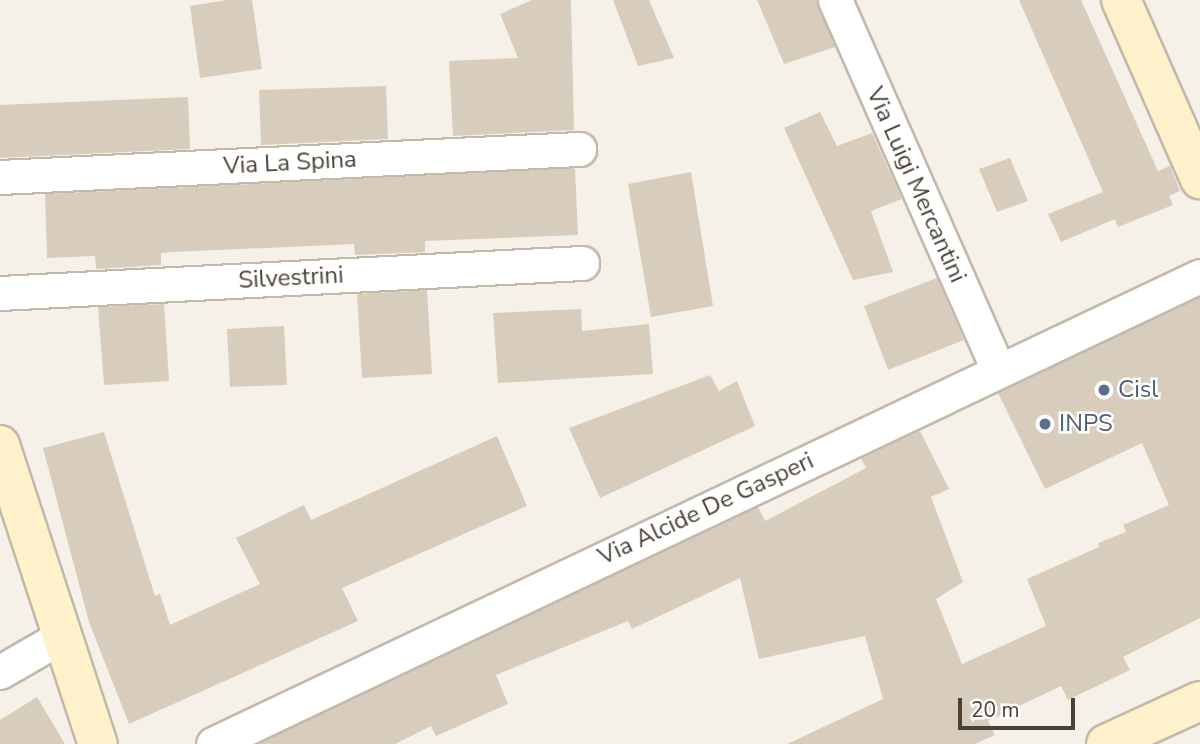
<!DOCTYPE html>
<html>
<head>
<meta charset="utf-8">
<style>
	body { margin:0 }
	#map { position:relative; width:1200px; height:744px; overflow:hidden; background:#f6f1e8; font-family:"Nunito Sans",sans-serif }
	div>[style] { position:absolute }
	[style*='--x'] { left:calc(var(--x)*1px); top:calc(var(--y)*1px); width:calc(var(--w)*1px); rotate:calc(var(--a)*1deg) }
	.building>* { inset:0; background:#d8cdbd }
	.roads { filter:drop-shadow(2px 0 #c2b9aa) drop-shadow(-2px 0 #c2b9aa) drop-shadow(0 2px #c2b9aa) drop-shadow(0 -2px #c2b9aa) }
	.street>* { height:33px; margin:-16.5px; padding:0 16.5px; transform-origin:16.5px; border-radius:16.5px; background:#fff }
	.secondary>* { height:38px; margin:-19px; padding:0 19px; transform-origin:19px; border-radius:19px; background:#fff1c9 }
	.dots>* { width:19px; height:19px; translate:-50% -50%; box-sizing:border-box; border:4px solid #fff; border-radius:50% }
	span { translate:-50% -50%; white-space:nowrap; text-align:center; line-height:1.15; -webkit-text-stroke:5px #fff; paint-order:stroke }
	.street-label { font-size:24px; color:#4a4236 }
	.service-label { font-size:24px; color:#4e5e75 }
	.left { translate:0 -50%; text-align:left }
	.scale { position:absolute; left:958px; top:698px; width:117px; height:32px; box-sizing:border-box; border:4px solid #4a4236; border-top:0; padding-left:9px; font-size:21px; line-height:24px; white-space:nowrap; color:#4a4236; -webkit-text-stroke:5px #fff; paint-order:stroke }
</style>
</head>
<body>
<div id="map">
	<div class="building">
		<i style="clip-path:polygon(227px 0,252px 0,262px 69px,200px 78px,190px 6px)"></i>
		<i style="clip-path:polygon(532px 0,571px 0,574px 130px,453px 136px,449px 61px,518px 58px,500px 14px)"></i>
		<i style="clip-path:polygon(613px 0,649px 0,674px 58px,638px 66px)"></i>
		<i style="clip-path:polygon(757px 0,816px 0,835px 47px,784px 64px)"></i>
		<i style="clip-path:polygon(1019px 0,1081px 0,1158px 171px,1170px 166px,1180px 191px,1169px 196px,1173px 205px,1118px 227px,1115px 219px,1061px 242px,1048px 214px,1103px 192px)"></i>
		<i style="clip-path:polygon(386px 86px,388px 139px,261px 145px,259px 90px)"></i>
		<i style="clip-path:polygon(188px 97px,190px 149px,0 158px,0 105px)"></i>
		<i style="clip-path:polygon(820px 112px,837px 146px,872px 133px,902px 199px,871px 211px,893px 272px,853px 280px,784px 128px)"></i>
		<i style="clip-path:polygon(1010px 158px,1028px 201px,997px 212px,979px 169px)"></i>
		<i style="clip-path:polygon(575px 168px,578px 235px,425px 241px,425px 252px,355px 255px,354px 244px,173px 252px,161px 253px,161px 265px,96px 269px,95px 256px,47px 258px,45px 194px)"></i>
		<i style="clip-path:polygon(691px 172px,713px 306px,651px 317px,628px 184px)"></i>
		<i style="clip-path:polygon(937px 278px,964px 340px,888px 370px,864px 306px)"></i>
		<i style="clip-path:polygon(427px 290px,432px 374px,362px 378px,357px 294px)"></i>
		<i style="clip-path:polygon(1200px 297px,1200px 618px,1123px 657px,1130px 670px,1068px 700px,1061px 686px,988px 721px,995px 735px,975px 744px,787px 744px,883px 699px,865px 636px,759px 659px,740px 578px,632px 629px,628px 621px,496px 675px,508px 704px,436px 736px,431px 726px,395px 744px,258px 744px,758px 507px,765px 521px,866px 468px,861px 458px,920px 431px,949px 489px,931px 497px,963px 582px,936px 599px,962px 664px,1046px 626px,1027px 579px,1099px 547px,1098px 543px,1126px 532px,1123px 525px,1169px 505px,1142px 443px,1045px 489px,998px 393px)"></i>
		<i style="clip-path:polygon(164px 304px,169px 381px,104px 385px,98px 307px)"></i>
		<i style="clip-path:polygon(581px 309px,582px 331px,649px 324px,653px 374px,498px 383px,493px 313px)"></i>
		<i style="clip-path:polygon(284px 326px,287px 385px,230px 387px,227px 329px)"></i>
		<i style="clip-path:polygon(710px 375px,719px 391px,737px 381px,755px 426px,600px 498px,569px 428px)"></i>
		<i style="clip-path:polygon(104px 432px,155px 596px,160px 594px,170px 625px,260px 584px,236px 538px,304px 505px,311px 520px,497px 436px,527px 506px,342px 588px,358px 621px,129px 724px,89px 622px,43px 448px)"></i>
		<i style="clip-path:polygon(37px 697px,65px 744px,0 744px,0 720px)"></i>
	</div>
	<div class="roads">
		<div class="street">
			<i style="--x:835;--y:0;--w:404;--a:66.2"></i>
			<i style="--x:0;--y:177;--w:580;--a:-2.77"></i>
			<i style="--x:0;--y:293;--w:583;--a:-2.95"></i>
			<i style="--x:0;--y:672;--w:74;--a:-30"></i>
			<i style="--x:213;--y:744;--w:1092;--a:-25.37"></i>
		</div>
		<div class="secondary">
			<i style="--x:1121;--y:0;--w:196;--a:66.2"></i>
			<i style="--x:0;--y:445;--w:315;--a:71.9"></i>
			<i style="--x:1106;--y:744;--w:103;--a:-24.6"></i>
		</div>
	</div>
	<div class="dots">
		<i style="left:1104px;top:390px;background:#5c6f8a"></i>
		<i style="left:1045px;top:424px;background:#5c6f8a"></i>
	</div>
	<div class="street-label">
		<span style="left:290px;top:163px;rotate:-3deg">Via La Spina</span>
		<span style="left:916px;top:185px;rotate:66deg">Via Luigi Mercantini</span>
		<span style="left:291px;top:278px;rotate:-3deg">Silvestrini</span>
		<span style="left:706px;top:509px;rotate:-25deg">Via Alcide De Gasperi</span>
	</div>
	<div class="service-label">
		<span class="left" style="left:1118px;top:390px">Cisl</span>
		<span class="left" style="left:1059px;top:424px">INPS</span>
	</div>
	<div class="scale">20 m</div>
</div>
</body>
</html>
